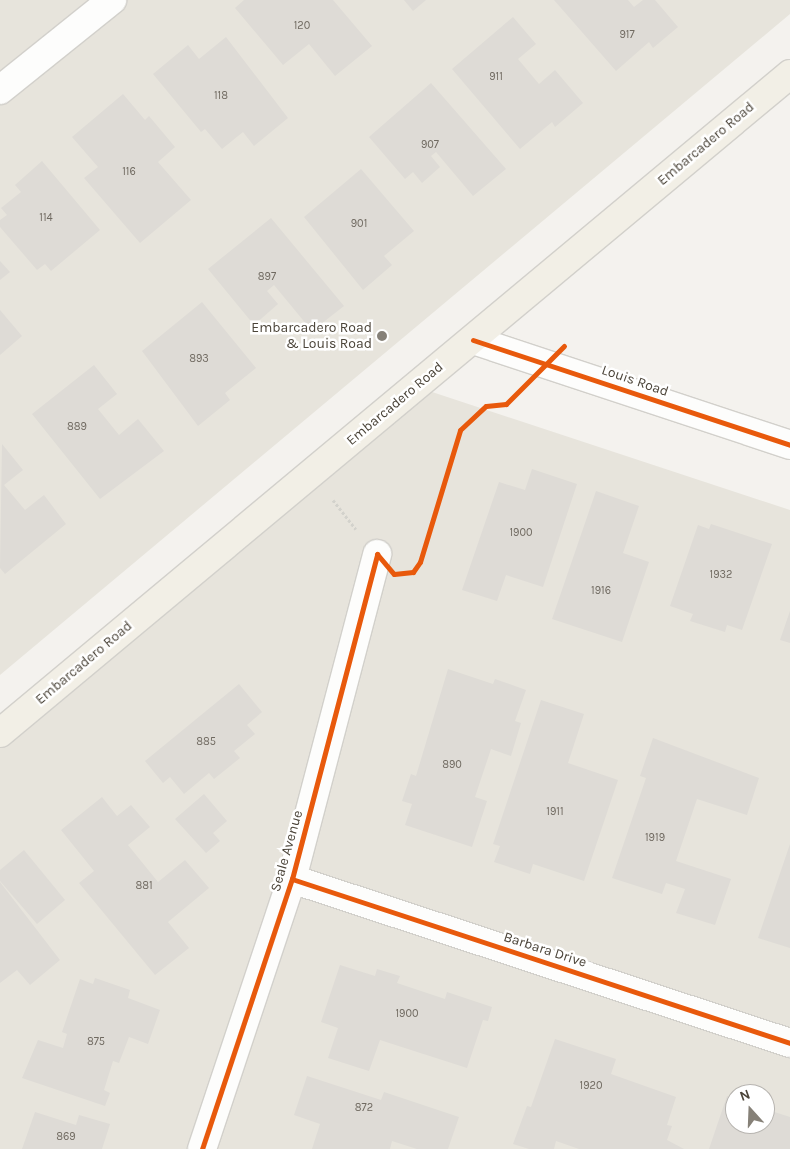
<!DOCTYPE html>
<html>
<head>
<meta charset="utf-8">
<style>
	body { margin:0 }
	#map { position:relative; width:790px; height:1149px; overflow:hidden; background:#f4f2ee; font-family:Karla,sans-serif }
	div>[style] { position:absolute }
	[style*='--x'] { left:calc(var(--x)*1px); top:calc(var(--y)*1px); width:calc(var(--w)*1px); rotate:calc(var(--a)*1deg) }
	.residential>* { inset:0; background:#e7e4dc }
	.building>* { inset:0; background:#dedbd6 }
	.path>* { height:3px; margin-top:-1.5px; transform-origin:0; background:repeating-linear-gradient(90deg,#d3d2cc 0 2.5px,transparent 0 5px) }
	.roads { filter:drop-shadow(1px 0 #d2d0cb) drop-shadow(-1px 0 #d2d0cb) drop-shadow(0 1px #d2d0cb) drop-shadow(0 -1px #d2d0cb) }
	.minor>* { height:28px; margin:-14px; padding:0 14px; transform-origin:14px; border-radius:14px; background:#fdfdfc }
	.tertiary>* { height:28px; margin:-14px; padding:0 14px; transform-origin:14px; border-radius:14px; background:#fdfdfc }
	.primary>* { height:28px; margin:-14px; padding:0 14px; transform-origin:14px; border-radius:14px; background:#f2efe6 }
	.cycleway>* { height:5px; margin:-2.5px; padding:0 2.5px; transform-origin:2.5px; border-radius:2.5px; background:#e8590c }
	.dots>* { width:14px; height:14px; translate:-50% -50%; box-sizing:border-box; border:2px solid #fff; border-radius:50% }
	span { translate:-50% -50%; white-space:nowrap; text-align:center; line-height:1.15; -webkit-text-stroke:5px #fff; paint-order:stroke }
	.number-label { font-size:11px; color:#706a61 }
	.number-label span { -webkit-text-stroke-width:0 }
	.street-label { font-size:14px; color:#4b4439 }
	.poi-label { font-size:14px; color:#4b4439 }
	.right { translate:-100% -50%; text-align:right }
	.north { position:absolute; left:725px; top:1084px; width:50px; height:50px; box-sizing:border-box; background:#fff; border:1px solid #b7b4b0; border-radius:50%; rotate:340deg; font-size:14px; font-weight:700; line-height:20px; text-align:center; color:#4b4439 }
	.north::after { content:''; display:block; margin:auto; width:18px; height:22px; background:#868178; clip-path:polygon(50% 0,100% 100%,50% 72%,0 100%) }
</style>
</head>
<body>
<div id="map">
	<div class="residential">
		<i style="clip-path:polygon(0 0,790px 0,790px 14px,0 675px)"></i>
		<i style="clip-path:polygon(evenodd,423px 389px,790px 510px,790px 1149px,0 1149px,0 740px,423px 389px,735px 1094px,765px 1094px,765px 1124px,735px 1124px,735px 1094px)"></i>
	</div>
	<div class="building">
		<i style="clip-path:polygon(244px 0,333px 0,372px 46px,335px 76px,309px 44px,283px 65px,235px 8px)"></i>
		<i style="clip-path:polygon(404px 0,426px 0,413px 11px)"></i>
		<i style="clip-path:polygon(554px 0,628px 0,634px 7px,643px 0,655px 0,678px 27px,653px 48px,649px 42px,616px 71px)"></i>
		<i style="clip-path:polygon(513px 17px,536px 44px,518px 59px,539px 84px,555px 70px,583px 103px,555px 127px,552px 122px,520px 149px,452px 69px)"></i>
		<i style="clip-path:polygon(226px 37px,288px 118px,254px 146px,243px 132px,222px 149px,205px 129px,201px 132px,153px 74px,188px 45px,199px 59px)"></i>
		<i style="clip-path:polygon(431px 83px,506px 169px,473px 196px,436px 152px,431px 156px,440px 167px,422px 183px,413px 172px,405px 179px,369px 137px)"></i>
		<i style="clip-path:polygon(123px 94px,145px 120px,149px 116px,175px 147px,158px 162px,191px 200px,140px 243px,84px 178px,98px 167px,72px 137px)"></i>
		<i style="clip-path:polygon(42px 161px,100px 230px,51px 271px,45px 264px,37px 270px,0 227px,0 220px,7px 215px,1px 208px,21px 192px,15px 185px)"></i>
		<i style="clip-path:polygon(361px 169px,414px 231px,384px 256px,392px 265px,363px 290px,304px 217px)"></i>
		<i style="clip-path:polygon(271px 218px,344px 306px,312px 331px,274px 285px,267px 291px,278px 304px,254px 325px,208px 269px)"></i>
		<i style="clip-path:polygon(0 261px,10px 272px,0 280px)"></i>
		<i style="clip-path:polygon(202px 302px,256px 368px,225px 393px,230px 400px,198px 426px,142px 351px)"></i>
		<i style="clip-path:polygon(0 310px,22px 336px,0 355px)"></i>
		<i style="clip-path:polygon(94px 365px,117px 394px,98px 409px,119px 435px,138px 419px,164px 451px,100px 499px,32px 414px)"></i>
		<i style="clip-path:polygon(2px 444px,23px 470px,4px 485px,25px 510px,44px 495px,66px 524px,5px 574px,0 568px)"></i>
		<i style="clip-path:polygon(532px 469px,577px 484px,543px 587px,506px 575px,497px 601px,462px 590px,499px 482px,525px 490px)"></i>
		<i style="clip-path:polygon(596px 491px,639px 506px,623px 553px,649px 562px,622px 642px,552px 619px)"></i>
		<i style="clip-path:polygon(711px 524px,772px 544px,742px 630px,727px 625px,725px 632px,690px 621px,693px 614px,670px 606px,698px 525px,709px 529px)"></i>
		<i style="clip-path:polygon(790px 611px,790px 643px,780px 640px)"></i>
		<i style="clip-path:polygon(448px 669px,493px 684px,495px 679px,526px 690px,515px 721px,521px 723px,511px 756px,491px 749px,475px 797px,487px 801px,472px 847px,405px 825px,412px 804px,402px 801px,411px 774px,416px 776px)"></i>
		<i style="clip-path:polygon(239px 684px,262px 712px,247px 725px,255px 734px,234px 751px,240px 758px,214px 779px,209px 773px,184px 794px,170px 777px,163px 783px,145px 761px)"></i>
		<i style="clip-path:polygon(541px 700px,584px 714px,568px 763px,618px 780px,584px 881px,533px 864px,530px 874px,494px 862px,500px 846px,493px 844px)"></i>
		<i style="clip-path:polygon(653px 738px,759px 778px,747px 815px,697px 799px,676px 861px,731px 879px,715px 925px,676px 913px,685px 889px,666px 883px,662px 894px,612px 878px,646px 778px,640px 776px)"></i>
		<i style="clip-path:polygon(204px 794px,227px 821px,213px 833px,220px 841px,206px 853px,175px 819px)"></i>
		<i style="clip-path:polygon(102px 797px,117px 816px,131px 805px,150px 827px,128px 845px,158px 882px,185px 860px,209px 888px,168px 922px,189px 948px,155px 975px,79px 883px,94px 871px,61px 830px)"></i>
		<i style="clip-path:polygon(790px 844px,790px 948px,758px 938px)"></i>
		<i style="clip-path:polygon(24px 850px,65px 900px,37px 924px,0 881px,0 870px)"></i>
		<i style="clip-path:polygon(0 882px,60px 960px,30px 985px,17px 970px,0 983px)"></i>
		<i style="clip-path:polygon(340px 965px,375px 976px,377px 969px,400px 976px,397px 983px,445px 999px,447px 992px,492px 1007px,488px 1021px,483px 1020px,467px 1068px,380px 1040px,369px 1071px,328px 1058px,338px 1028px,321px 1022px)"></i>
		<i style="clip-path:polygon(95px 978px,130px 990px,128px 998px,160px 1010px,148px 1044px,129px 1037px,119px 1063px,113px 1061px,104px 1090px,110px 1093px,105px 1106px,22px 1078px,38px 1040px,63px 1048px,67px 1034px,62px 1032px,80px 979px,93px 984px)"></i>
		<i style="clip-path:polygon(555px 1039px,616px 1059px,611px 1074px,676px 1097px,667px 1125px,672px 1126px,667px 1140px,684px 1149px,579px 1149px,556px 1141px,554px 1149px,529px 1149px,513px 1144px,527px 1106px,531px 1107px)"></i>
		<i style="clip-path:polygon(307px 1076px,381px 1100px,384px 1092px,459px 1117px,448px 1149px,417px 1149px,392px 1141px,390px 1149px,312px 1149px,320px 1124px,294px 1115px)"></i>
		<i style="clip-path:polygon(727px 1096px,735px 1099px,735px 1124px,765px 1124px,765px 1109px,790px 1117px,790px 1149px,709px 1149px)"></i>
		<i style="clip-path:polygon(35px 1112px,76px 1125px,79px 1115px,110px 1124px,102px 1149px,22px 1149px)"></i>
	</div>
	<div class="path">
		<i style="--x:333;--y:500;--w:37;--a:52"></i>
	</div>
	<div class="roads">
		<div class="minor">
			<i style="--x:0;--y:90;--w:144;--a:-38.8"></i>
			<i style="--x:292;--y:879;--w:524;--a:18.23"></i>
			<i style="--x:202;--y:1149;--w:285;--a:-71.6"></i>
			<i style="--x:292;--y:879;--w:336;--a:-75.3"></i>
		</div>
		<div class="tertiary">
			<i style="--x:473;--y:340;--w:334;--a:18.3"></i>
		</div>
		<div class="primary">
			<i style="--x:0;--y:733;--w:1029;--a:-39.83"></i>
		</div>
	</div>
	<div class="cycleway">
		<i style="--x:473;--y:340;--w:334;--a:18.3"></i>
		<i style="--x:377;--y:554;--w:26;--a:50"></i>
		<i style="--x:394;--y:574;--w:19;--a:-6"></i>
		<i style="--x:413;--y:572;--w:12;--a:-55"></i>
		<i style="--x:420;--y:562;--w:138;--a:-73.1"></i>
		<i style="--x:460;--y:430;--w:35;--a:-43"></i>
		<i style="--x:486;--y:406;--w:20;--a:-6"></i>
		<i style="--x:506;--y:404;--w:82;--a:-45"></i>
		<i style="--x:292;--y:879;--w:524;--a:18.23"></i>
		<i style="--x:202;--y:1149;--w:285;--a:-71.6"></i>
		<i style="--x:292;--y:879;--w:336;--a:-75.3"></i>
	</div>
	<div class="dots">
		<i style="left:382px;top:336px;background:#868178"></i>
	</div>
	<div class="number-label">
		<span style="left:302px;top:26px">120</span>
		<span style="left:627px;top:35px">917</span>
		<span style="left:496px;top:77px">911</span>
		<span style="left:221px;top:96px">118</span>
		<span style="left:430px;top:145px">907</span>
		<span style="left:129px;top:172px">116</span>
		<span style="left:46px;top:218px">114</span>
		<span style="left:359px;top:224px">901</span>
		<span style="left:267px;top:277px">897</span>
		<span style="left:199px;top:359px">893</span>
		<span style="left:77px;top:427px">889</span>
		<span style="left:521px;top:533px">1900</span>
		<span style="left:721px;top:575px">1932</span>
		<span style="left:601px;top:591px">1916</span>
		<span style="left:206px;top:742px">885</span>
		<span style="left:452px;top:765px">890</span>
		<span style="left:555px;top:812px">1911</span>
		<span style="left:655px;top:838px">1919</span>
		<span style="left:144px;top:886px">881</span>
		<span style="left:407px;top:1014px">1900</span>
		<span style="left:96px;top:1042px">875</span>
		<span style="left:591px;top:1086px">1920</span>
		<span style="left:364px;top:1108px">872</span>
		<span style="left:66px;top:1137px">869</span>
	</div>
	<div class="street-label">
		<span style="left:706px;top:144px;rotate:-40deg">Embarcadero Road</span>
		<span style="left:635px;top:381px;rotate:19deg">Louis Road</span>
		<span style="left:395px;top:404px;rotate:-40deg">Embarcadero Road</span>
		<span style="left:84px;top:663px;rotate:-40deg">Embarcadero Road</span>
		<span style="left:287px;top:851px;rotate:-74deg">Seale Avenue</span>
		<span style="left:545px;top:950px;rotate:18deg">Barbara Drive</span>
	</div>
	<div class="poi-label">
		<span class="right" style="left:372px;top:336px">Embarcadero Road<br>&amp; Louis Road</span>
	</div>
	<div class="north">N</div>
</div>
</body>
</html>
